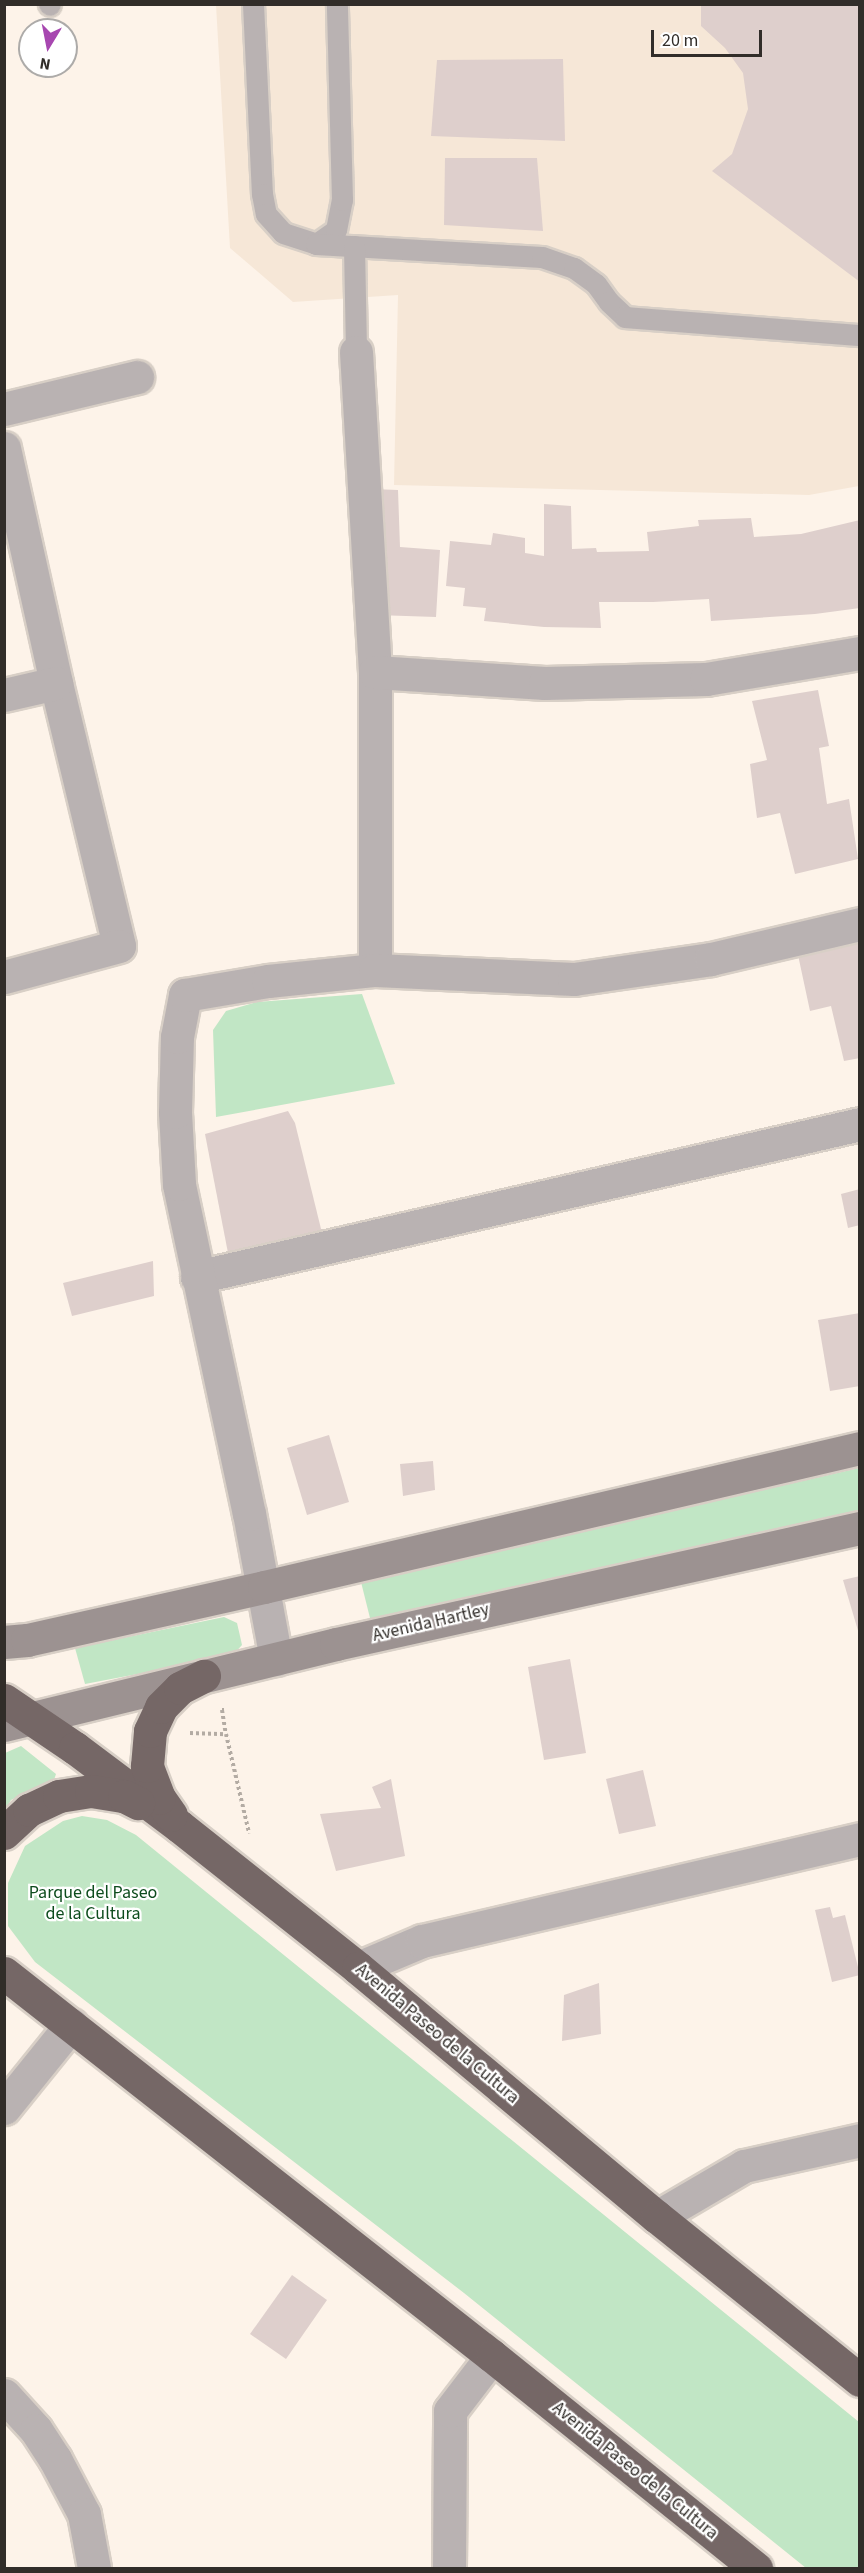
<!DOCTYPE html>
<html>
<head>
<meta charset="utf-8">
<style>
	body { margin:0 }
	#map { position:relative; width:864px; height:2573px; overflow:hidden; background:#fdf3e9; font-family:"Source Sans 3",sans-serif }
	div>[style] { position:absolute }
	[style*='--x'] { left:calc(var(--x)*1px); top:calc(var(--y)*1px); width:calc(var(--w)*1px); rotate:calc(var(--a)*1deg) }
	.built>* { inset:0; background:#f6e7d7 }
	.green>* { inset:0; background:#c1e6c5 }
	.building>* { inset:0; background:#decfcc }
	.path>* { height:4px; margin-top:-2px; transform-origin:0; background:repeating-linear-gradient(90deg,#b3aba3 0 3px,transparent 0 6px) }
	.roads { filter:drop-shadow(2px 0 #d8cfc6) drop-shadow(-2px 0 #d8cfc6) drop-shadow(0 2px #d8cfc6) drop-shadow(0 -2px #d8cfc6) }
	.lane>* { height:21px; margin:-10.5px; padding:0 10.5px; transform-origin:10.5px; border-radius:10.5px; background:#b9b2b2 }
	.street>* { height:33px; margin:-16.5px; padding:0 16.5px; transform-origin:16.5px; border-radius:16.5px; background:#b9b2b2 }
	.secondary>* { height:33px; margin:-16.5px; padding:0 16.5px; transform-origin:16.5px; border-radius:16.5px; background:#9c9291 }
	.highway>* { height:33px; margin:-16.5px; padding:0 16.5px; transform-origin:16.5px; border-radius:16.5px; background:#756766 }
	span { translate:-50% -50%; white-space:nowrap; text-align:center; line-height:1.15; -webkit-text-stroke:4.5px #fff; paint-order:stroke }
	.street-label { font-size:18px; color:#312d29 }
	.park-label { font-size:18px; color:#0d4c1d }
	.frame { position:absolute; inset:0; border:6px solid #312d29; pointer-events:none }
	.north { position:absolute; left:18px; top:18px; width:60px; height:60px; box-sizing:border-box; background:#fff; border:2px solid #adaba9; border-radius:50%; rotate:190deg; font-size:16px; font-weight:700; line-height:24px; text-align:center; color:#312d29 }
	.north::after { content:''; display:block; margin:auto; width:21px; height:27px; background:#a747b0; clip-path:polygon(50% 0,100% 100%,50% 72%,0 100%) }
	.scale { position:absolute; left:651px; top:30px; width:111px; height:27px; box-sizing:border-box; border:3px solid #312d29; border-top:0; padding-left:8px; font-size:18px; line-height:21px; white-space:nowrap; color:#312d29; -webkit-text-stroke:4px #fff; paint-order:stroke }
</style>
</head>
<body>
<div id="map">
	<div class="built">
		<i style="clip-path:polygon(216px 5px,859px 5px,859px 486px,809px 495px,394px 485px,398px 295px,293px 302px,230px 248px)"></i>
	</div>
	<div class="green">
		<i style="clip-path:polygon(362px 994px,395px 1084px,216px 1117px,213px 1030px,226px 1011px,257px 1002px)"></i>
		<i style="clip-path:polygon(859px 1468px,859px 1510px,371px 1622px,361px 1582px)"></i>
		<i style="clip-path:polygon(224px 1617px,237px 1623px,240px 1636px,242px 1645px,232px 1656px,85px 1684px,75px 1648px)"></i>
		<i style="clip-path:polygon(21px 1746px,56px 1774px,54px 1780px,11px 1800px,5px 1810px,5px 1753px)"></i>
		<i style="clip-path:polygon(82px 1816px,107px 1820px,136px 1835px,859px 2422px,859px 2568px,806px 2568px,464px 2293px,35px 1962px,8px 1926px,8px 1883px,25px 1846px,63px 1821px)"></i>
	</div>
	<div class="building">
		<i style="clip-path:polygon(701px 4px,860px 4px,860px 282px,712px 171px,732px 154px,748px 109px,743px 73px,725px 48px,701px 26px)"></i>
		<i style="clip-path:polygon(563px 59px,565px 141px,431px 136px,437px 60px)"></i>
		<i style="clip-path:polygon(445px 158px,537px 158px,543px 231px,444px 225px)"></i>
		<i style="clip-path:polygon(372px 489px,398px 490px,400px 547px,440px 550px,436px 617px,376px 615px)"></i>
		<i style="clip-path:polygon(544px 504px,571px 506px,572px 549px,596px 548px,597px 552px,649px 551px,647px 532px,699px 526px,698px 520px,751px 518px,754px 537px,801px 534px,860px 520px,860px 608px,815px 614px,711px 621px,709px 599px,653px 602px,599px 602px,601px 628px,544px 627px,484px 621px,486px 608px,463px 606px,465px 588px,446px 586px,450px 541px,491px 545px,493px 533px,525px 538px,525px 553px,544px 556px)"></i>
		<i style="clip-path:polygon(818px 690px,829px 746px,819px 748px,827px 804px,849px 799px,858px 859px,795px 874px,780px 813px,757px 818px,750px 764px,767px 760px,752px 701px)"></i>
		<i style="clip-path:polygon(860px 942px,860px 1058px,844px 1061px,831px 1006px,810px 1011px,798px 955px)"></i>
		<i style="clip-path:polygon(288px 1111px,295px 1123px,322px 1233px,228px 1253px,205px 1134px)"></i>
		<i style="clip-path:polygon(860px 1189px,860px 1225px,848px 1228px,841px 1194px)"></i>
		<i style="clip-path:polygon(153px 1261px,154px 1296px,72px 1316px,63px 1283px)"></i>
		<i style="clip-path:polygon(860px 1313px,860px 1386px,830px 1391px,818px 1320px)"></i>
		<i style="clip-path:polygon(329px 1435px,349px 1502px,307px 1515px,287px 1448px)"></i>
		<i style="clip-path:polygon(433px 1461px,435px 1490px,403px 1496px,400px 1464px)"></i>
		<i style="clip-path:polygon(860px 1576px,860px 1634px,859px 1634px,843px 1580px)"></i>
		<i style="clip-path:polygon(570px 1659px,586px 1753px,544px 1760px,528px 1667px)"></i>
		<i style="clip-path:polygon(643px 1770px,656px 1826px,619px 1834px,606px 1779px)"></i>
		<i style="clip-path:polygon(391px 1779px,405px 1856px,336px 1871px,320px 1814px,381px 1808px,372px 1787px)"></i>
		<i style="clip-path:polygon(830px 1907px,833px 1918px,845px 1915px,860px 1975px,832px 1982px,815px 1910px)"></i>
		<i style="clip-path:polygon(599px 1983px,601px 2034px,562px 2041px,564px 1995px)"></i>
		<i style="clip-path:polygon(292px 2275px,327px 2300px,286px 2359px,250px 2334px)"></i>
	</div>
	<div class="path">
		<i style="--x:224;--y:1710;--w:2;--a:180"></i>
		<i style="--x:222;--y:1710;--w:24;--a:81"></i>
		<i style="--x:226;--y:1734;--w:102;--a:76.9"></i>
		<i style="--x:190;--y:1733;--w:36;--a:2"></i>
	</div>
	<div class="roads">
		<div class="lane">
			<i style="--x:49;--y:4;--w:1;--a:45"></i>
			<i style="--x:253;--y:4;--w:190;--a:87.3"></i>
			<i style="--x:262;--y:194;--w:20;--a:79"></i>
			<i style="--x:266;--y:214;--w:25;--a:48"></i>
			<i style="--x:283;--y:233;--w:35;--a:18"></i>
			<i style="--x:316;--y:244;--w:24;--a:-35"></i>
			<i style="--x:336;--y:230;--w:31;--a:-79"></i>
			<i style="--x:342;--y:200;--w:196;--a:-91.5"></i>
			<i style="--x:316;--y:244;--w:226;--a:3.3"></i>
			<i style="--x:542;--y:257;--w:34;--a:19"></i>
			<i style="--x:574;--y:268;--w:27;--a:36"></i>
			<i style="--x:596;--y:284;--w:22;--a:54"></i>
			<i style="--x:609;--y:302;--w:22;--a:43"></i>
			<i style="--x:625;--y:317;--w:236;--a:4.4"></i>
			<i style="--x:354;--y:246;--w:106;--a:88.9"></i>
		</div>
		<div class="street">
			<i style="--x:356;--y:352;--w:321;--a:86.6"></i>
			<i style="--x:375;--y:672;--w:298;--a:90"></i>
			<i style="--x:4;--y:409;--w:137;--a:-13.5"></i>
			<i style="--x:4;--y:448;--w:241;--a:77.5"></i>
			<i style="--x:56;--y:683;--w:270;--a:76.5"></i>
			<i style="--x:119;--y:946;--w:119;--a:164.9"></i>
			<i style="--x:375;--y:672;--w:170;--a:3.7"></i>
			<i style="--x:545;--y:683;--w:161;--a:-1.4"></i>
			<i style="--x:706;--y:679;--w:156;--a:-9.6"></i>
			<i style="--x:4;--y:695;--w:53;--a:-13"></i>
			<i style="--x:197;--y:1277;--w:680;--a:-12.99"></i>
			<i style="--x:276;--y:1659;--w:147;--a:-100.5"></i>
			<i style="--x:249;--y:1514;--w:337;--a:-102"></i>
			<i style="--x:179;--y:1184;--w:72;--a:-93.2"></i>
			<i style="--x:175;--y:1112;--w:75;--a:-88.5"></i>
			<i style="--x:177;--y:1037;--w:43;--a:-79.2"></i>
			<i style="--x:185;--y:995;--w:84;--a:-9.6"></i>
			<i style="--x:268;--y:981;--w:108;--a:-5.9"></i>
			<i style="--x:375;--y:970;--w:199;--a:2.6"></i>
			<i style="--x:574;--y:979;--w:138;--a:-8.3"></i>
			<i style="--x:711;--y:959;--w:153;--a:-13.2"></i>
			<i style="--x:358;--y:1968;--w:69;--a:-22.9"></i>
			<i style="--x:422;--y:1941;--w:450;--a:-13.1"></i>
			<i style="--x:4;--y:2108;--w:107;--a:-51.1"></i>
			<i style="--x:657;--y:2217;--w:101;--a:-30.4"></i>
			<i style="--x:744;--y:2166;--w:119;--a:-12.6"></i>
			<i style="--x:4;--y:2395;--w:47;--a:47.6"></i>
			<i style="--x:36;--y:2430;--w:35;--a:57"></i>
			<i style="--x:55;--y:2459;--w:62;--a:62.2"></i>
			<i style="--x:84;--y:2514;--w:55;--a:79.5"></i>
			<i style="--x:449;--y:2568;--w:157;--a:-89.6"></i>
			<i style="--x:450;--y:2411;--w:69;--a:-52.6"></i>
		</div>
		<div class="secondary">
			<i style="--x:4;--y:1642;--w:23;--a:-5"></i>
			<i style="--x:27;--y:1640;--w:243;--a:-12.6"></i>
			<i style="--x:264;--y:1587;--w:612;--a:-13.13"></i>
			<i style="--x:4;--y:1725;--w:342;--a:-13.7"></i>
			<i style="--x:336;--y:1644;--w:537;--a:-12.48"></i>
		</div>
		<div class="highway">
			<i style="--x:4;--y:1700;--w:86;--a:34.1"></i>
			<i style="--x:75;--y:1748;--w:130;--a:36.9"></i>
			<i style="--x:179;--y:1826;--w:228;--a:38.4"></i>
			<i style="--x:358;--y:1968;--w:389;--a:39.8"></i>
			<i style="--x:657;--y:2217;--w:260;--a:38.8"></i>
			<i style="--x:171;--y:1815;--w:21;--a:-125"></i>
			<i style="--x:159;--y:1798;--w:34;--a:-111"></i>
			<i style="--x:147;--y:1766;--w:35;--a:-85"></i>
			<i style="--x:150;--y:1731;--w:26;--a:-65"></i>
			<i style="--x:161;--y:1707;--w:27;--a:-45"></i>
			<i style="--x:180;--y:1688;--w:27;--a:-27"></i>
			<i style="--x:4;--y:1833;--w:34;--a:-43"></i>
			<i style="--x:29;--y:1810;--w:33;--a:-25"></i>
			<i style="--x:59;--y:1796;--w:32;--a:-9"></i>
			<i style="--x:91;--y:1791;--w:33;--a:9"></i>
			<i style="--x:124;--y:1796;--w:16;--a:27"></i>
			<i style="--x:4;--y:1973;--w:620;--a:38.13"></i>
			<i style="--x:492;--y:2356;--w:339;--a:38.8"></i>
		</div>
	</div>
	<div class="street-label">
		<span style="left:431px;top:1623px;rotate:-13deg">Avenida Hartley</span>
		<span style="left:437px;top:2034px;rotate:40deg">Avenida Paseo de la Cultura</span>
		<span style="left:635px;top:2471px;rotate:39deg">Avenida Paseo de la Cultura</span>
	</div>
	<div class="park-label">
		<span style="left:93px;top:1904px">Parque del Paseo<br>de la Cultura</span>
	</div>
	<div class="frame"></div>
	<div class="north">N</div>
	<div class="scale">20 m</div>
</div>
</body>
</html>
